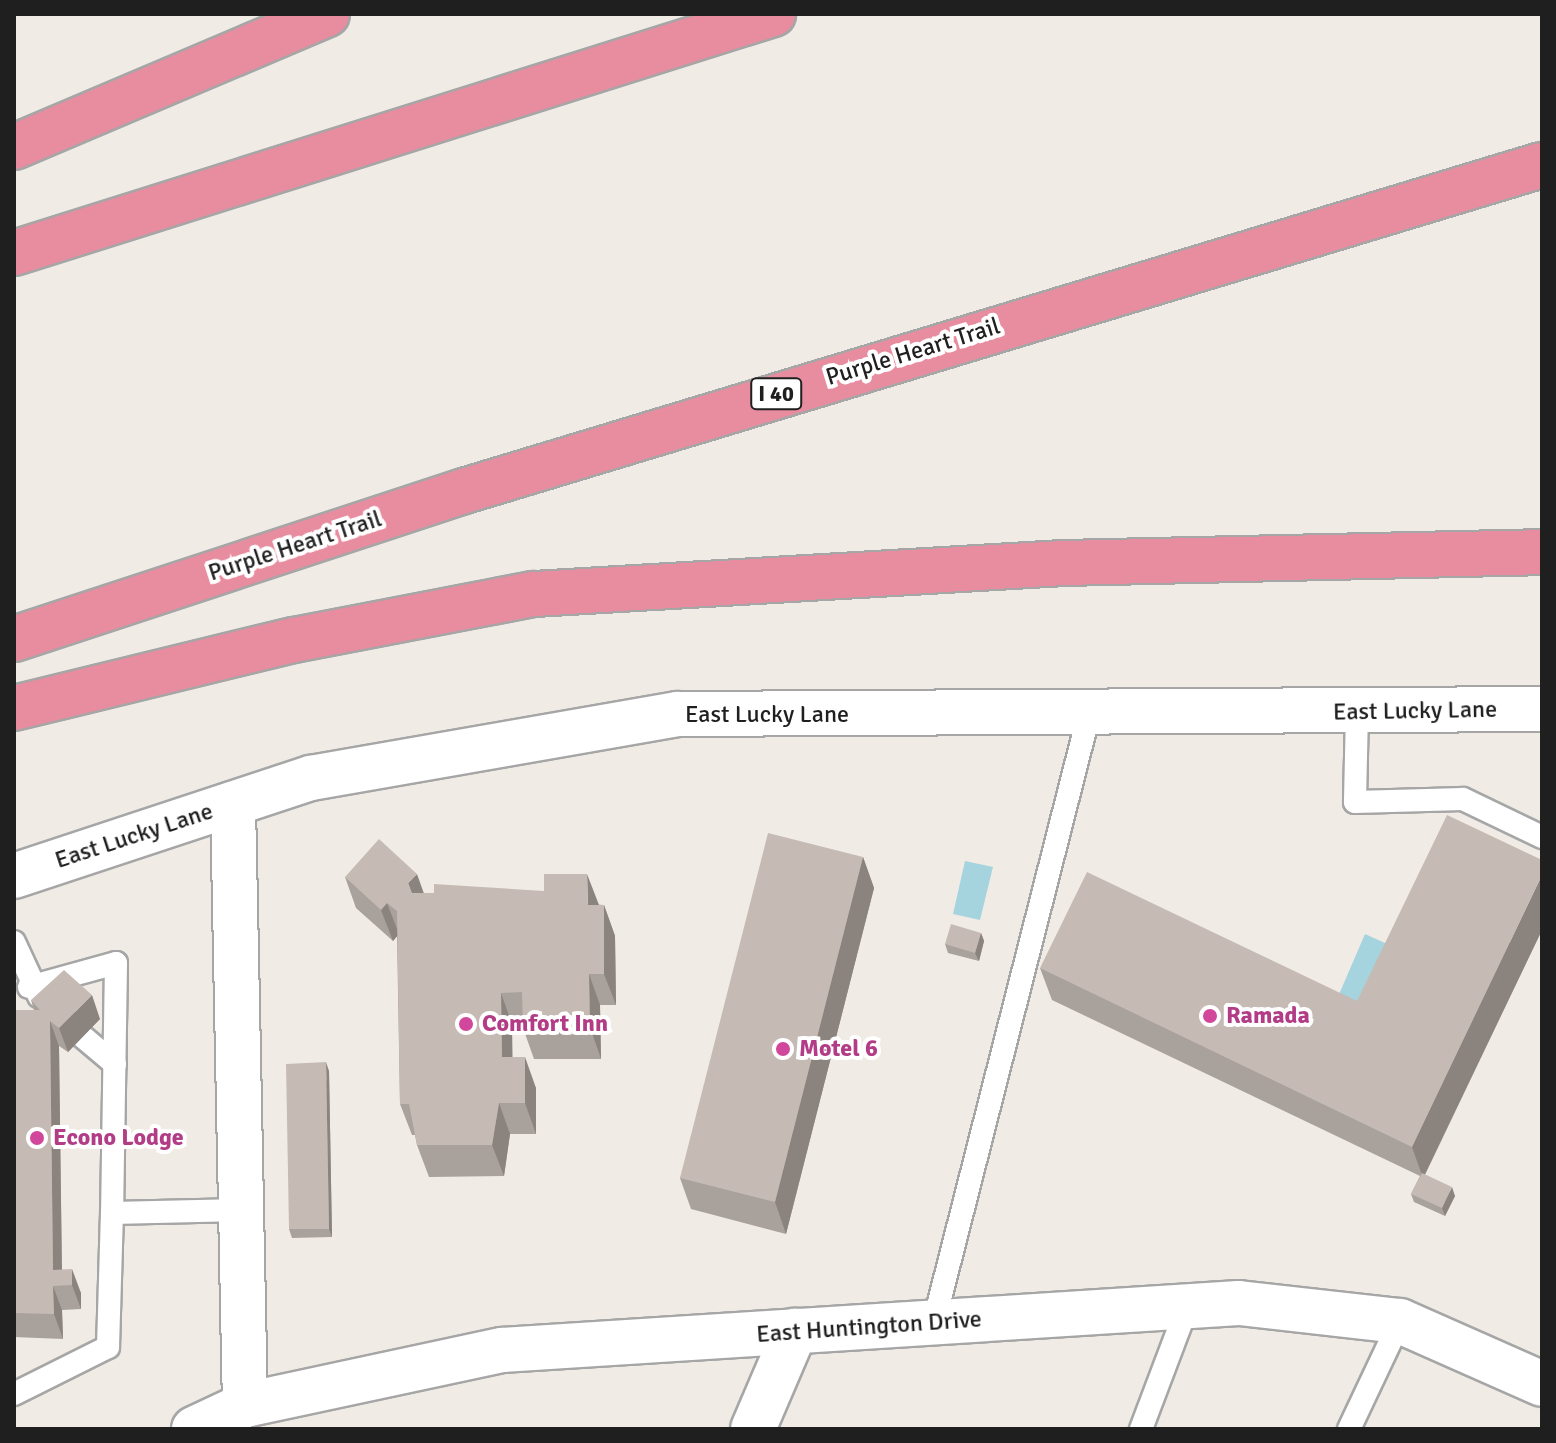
<!DOCTYPE html>
<html>
<head>
<meta charset="utf-8">
<style>
	body { margin:0 }
	#map { position:relative; width:1556px; height:1443px; overflow:hidden; background:#f0ece5; font-family:Signika,sans-serif }
	div>[style] { position:absolute }
	[style*='--x'] { left:calc(var(--x)*1px); top:calc(var(--y)*1px); width:calc(var(--w)*1px); rotate:calc(var(--a)*1deg) }
	.water>* { inset:0; background:#a5d3de }
	.roads { filter:drop-shadow(2px 0 #a6a6a6) drop-shadow(-2px 0 #a6a6a6) drop-shadow(0 2px #a6a6a6) drop-shadow(0 -2px #a6a6a6) }
	.service>* { height:22px; margin:-11px; padding:0 11px; transform-origin:11px; border-radius:11px; background:#fff }
	.minor>* { height:44px; margin:-22px; padding:0 22px; transform-origin:22px; border-radius:22px; background:#fff }
	.tertiary>* { height:44px; margin:-22px; padding:0 22px; transform-origin:22px; border-radius:22px; background:#fff }
	.motorway>* { height:44px; margin:-22px; padding:0 22px; transform-origin:22px; border-radius:22px; background:#e88ca0 }
	.wall>* { inset:0; background:#a9a19b }
	.shaded-wall>* { inset:0; background:#8a837e }
	.building>* { inset:0; background:#c5bbb4 }
	.dots>* { width:22px; height:22px; translate:-50% -50%; box-sizing:border-box; border:4px solid #fff; border-radius:50% }
	span { translate:-50% -50%; white-space:nowrap; text-align:center; line-height:1.15; -webkit-text-stroke:8px #fff; paint-order:stroke }
	.shield-label span { padding:2px 6px; background:#fff; border:2px solid; border-radius:6px; -webkit-text-stroke-width:0 }
	.shield-label { font-size:22px; color:#1f1f1f; font-weight:700 }
	.street-label { font-size:24px; color:#1f1f1f }
	.hotel-label { font-size:24px; color:#b23c85; font-weight:700 }
	.left { translate:0 -50%; text-align:left }
	.frame { position:absolute; inset:0; border:16px solid #1f1f1f; pointer-events:none }
</style>
</head>
<body>
<div id="map">
	<div class="water">
		<i style="clip-path:polygon(965px 861px,993px 867px,980px 920px,953px 914px)"></i>
		<i style="clip-path:polygon(1365px 934px,1396px 948px,1368px 1013px,1337px 999px)"></i>
	</div>
	<div class="roads">
		<div class="service">
			<i style="--x:1357;--y:712;--w:90;--a:91.3"></i>
			<i style="--x:1355;--y:802;--w:108;--a:-1.6"></i>
			<i style="--x:1463;--y:799;--w:88;--a:25.7"></i>
			<i style="--x:14;--y:942;--w:60;--a:65.2"></i>
			<i style="--x:29;--y:987;--w:90;--a:-15.4"></i>
			<i style="--x:116;--y:963;--w:250;--a:90.9"></i>
			<i style="--x:83;--y:1037;--w:42;--a:40.2"></i>
			<i style="--x:934;--y:1322;--w:627;--a:-75.7"></i>
			<i style="--x:14;--y:1394;--w:105;--a:-26.6"></i>
			<i style="--x:108;--y:1347;--w:134;--a:-88.3"></i>
			<i style="--x:112;--y:1213;--w:129;--a:-1.3"></i>
			<i style="--x:1141;--y:1429;--w:130;--a:-69.3"></i>
			<i style="--x:1349;--y:1429;--w:119;--a:-64.7"></i>
		</div>
		<div class="minor">
			<i style="--x:233;--y:804;--w:601;--a:88.86"></i>
			<i style="--x:753;--y:1429;--w:107;--a:-66.8"></i>
		</div>
		<div class="tertiary">
			<i style="--x:14;--y:876;--w:313;--a:-18.3"></i>
			<i style="--x:311;--y:778;--w:372;--a:-9.9"></i>
			<i style="--x:677;--y:714;--w:865;--a:-0.33"></i>
			<i style="--x:194;--y:1429;--w:56;--a:-25.2"></i>
			<i style="--x:245;--y:1405;--w:263;--a:-12.1"></i>
			<i style="--x:502;--y:1350;--w:738;--a:-3.65"></i>
			<i style="--x:1239;--y:1303;--w:162;--a:6.4"></i>
			<i style="--x:1400;--y:1321;--w:155;--a:23.9"></i>
		</div>
		<div class="motorway">
			<i style="--x:14;--y:147;--w:340;--a:-23"></i>
			<i style="--x:14;--y:253;--w:796;--a:-17.48"></i>
			<i style="--x:14;--y:639;--w:474;--a:-18.2"></i>
			<i style="--x:464;--y:491;--w:1126;--a:-16.83"></i>
			<i style="--x:14;--y:708;--w:288;--a:-13.7"></i>
			<i style="--x:294;--y:640;--w:244;--a:-10.9"></i>
			<i style="--x:534;--y:594;--w:530;--a:-3.35"></i>
			<i style="--x:1063;--y:563;--w:479;--a:-1.3"></i>
		</div>
	</div>
	<div class="wall">
		<i style="clip-path:polygon(863px 857px,874px 888px,786px 1234px,691px 1209px,680px 1178px)"></i>
		<i style="clip-path:polygon(345px 877px,424px 893px,604px 905px,615px 936px,616px 1005px,600px 1005px,601px 1059px,534px 1059px,523px 1028px,523px 1024px,512px 1024px,512px 1057px,536px 1088px,536px 1134px,510px 1134px,504px 1176px,429px 1177px,417px 1145px,415px 1135px,412px 1135px,400px 1104px,397px 936px,393px 941px,356px 908px)"></i>
		<i style="clip-path:polygon(1542px 930px,1425px 1175px,1455px 1196px,1445px 1216px,1414px 1202px,1411px 1194px,1420px 1176px,1052px 1000px,1040px 968px,1357px 1001px)"></i>
		<i style="clip-path:polygon(981px 933px,984px 941px,979px 961px,948px 953px,945px 944px)"></i>
		<i style="clip-path:polygon(31px 1000px,100px 1019px,68px 1052px,59px 1046px,62px 1269px,81px 1293px,81px 1309px,62px 1310px,63px 1339px,14px 1337px,14px 1010px,34px 1010px)"></i>
		<i style="clip-path:polygon(329px 1071px,332px 1237px,292px 1238px,289px 1229px)"></i>
	</div>
	<div class="shaded-wall">
		<i style="clip-path:polygon(863px 857px,874px 888px,786px 1234px,775px 1202px)"></i>
		<i style="clip-path:polygon(417px 874px,428px 905px,419px 915px,408px 883px)"></i>
		<i style="clip-path:polygon(587px 874px,599px 905px,588px 905px)"></i>
		<i style="clip-path:polygon(1542px 875px,1542px 930px,1423px 1178px,1412px 1147px)"></i>
		<i style="clip-path:polygon(387px 903px,399px 934px,393px 941px,381px 910px)"></i>
		<i style="clip-path:polygon(604px 905px,615px 936px,616px 1005px,604px 974px)"></i>
		<i style="clip-path:polygon(981px 933px,984px 941px,979px 961px,975px 953px)"></i>
		<i style="clip-path:polygon(589px 974px,600px 1005px,601px 1059px,590px 1027px)"></i>
		<i style="clip-path:polygon(501px 993px,512px 1024px,513px 1088px,502px 1057px)"></i>
		<i style="clip-path:polygon(92px 995px,100px 1019px,68px 1052px,59px 1028px)"></i>
		<i style="clip-path:polygon(50px 1021px,59px 1046px,62px 1285px,53px 1270px)"></i>
		<i style="clip-path:polygon(525px 1057px,536px 1088px,536px 1134px,525px 1103px)"></i>
		<i style="clip-path:polygon(326px 1062px,329px 1071px,332px 1237px,329px 1229px)"></i>
		<i style="clip-path:polygon(499px 1103px,510px 1134px,504px 1176px,492px 1145px)"></i>
		<i style="clip-path:polygon(1452px 1187px,1455px 1196px,1445px 1216px,1442px 1208px)"></i>
		<i style="clip-path:polygon(72px 1269px,81px 1293px,81px 1309px,72px 1285px)"></i>
		<i style="clip-path:polygon(53px 1286px,62px 1310px,63px 1339px,54px 1314px)"></i>
	</div>
	<div class="building">
		<i style="clip-path:polygon(1447px 815px,1542px 860px,1542px 875px,1412px 1147px,1040px 968px,1087px 872px,1357px 1001px)"></i>
		<i style="clip-path:polygon(768px 833px,863px 857px,775px 1202px,680px 1178px)"></i>
		<i style="clip-path:polygon(379px 839px,417px 874px,408px 883px,412px 893px,434px 893px,434px 884px,544px 891px,544px 874px,587px 874px,588px 905px,604px 905px,604px 974px,589px 974px,590px 1027px,523px 1028px,522px 992px,501px 993px,502px 1057px,525px 1057px,525px 1103px,499px 1103px,492px 1145px,417px 1145px,409px 1104px,400px 1104px,397px 911px,387px 903px,381px 910px,345px 877px)"></i>
		<i style="clip-path:polygon(951px 924px,981px 933px,975px 953px,945px 944px)"></i>
		<i style="clip-path:polygon(64px 970px,92px 995px,59px 1028px,50px 1021px,53px 1270px,72px 1269px,72px 1285px,53px 1286px,54px 1314px,14px 1313px,14px 1010px,40px 1010px,31px 1000px)"></i>
		<i style="clip-path:polygon(326px 1062px,329px 1229px,289px 1229px,286px 1064px)"></i>
		<i style="clip-path:polygon(1422px 1173px,1452px 1187px,1442px 1208px,1411px 1194px)"></i>
	</div>
	<div class="dots">
		<i style="left:1210px;top:1016px;background:#d1479c"></i>
		<i style="left:466px;top:1024px;background:#d1479c"></i>
		<i style="left:783px;top:1049px;background:#d1479c"></i>
		<i style="left:37px;top:1138px;background:#d1479c"></i>
	</div>
	<div class="shield-label">
		<span style="left:776px;top:394px">I 40</span>
	</div>
	<div class="street-label">
		<span style="left:913px;top:352px;rotate:-17deg">Purple Heart Trail</span>
		<span style="left:295px;top:546px;rotate:-18deg">Purple Heart Trail</span>
		<span style="left:1415px;top:711px;rotate:-1deg">East Lucky Lane</span>
		<span style="left:767px;top:715px">East Lucky Lane</span>
		<span style="left:134px;top:836px;rotate:-18deg">East Lucky Lane</span>
		<span style="left:869px;top:1327px;rotate:-4deg">East Huntington Drive</span>
	</div>
	<div class="hotel-label">
		<span class="left" style="left:1226px;top:1016px">Ramada</span>
		<span class="left" style="left:482px;top:1024px">Comfort Inn</span>
		<span class="left" style="left:799px;top:1049px">Motel 6</span>
		<span class="left" style="left:53px;top:1138px">Econo Lodge</span>
	</div>
	<div class="frame"></div>
</div>
</body>
</html>
